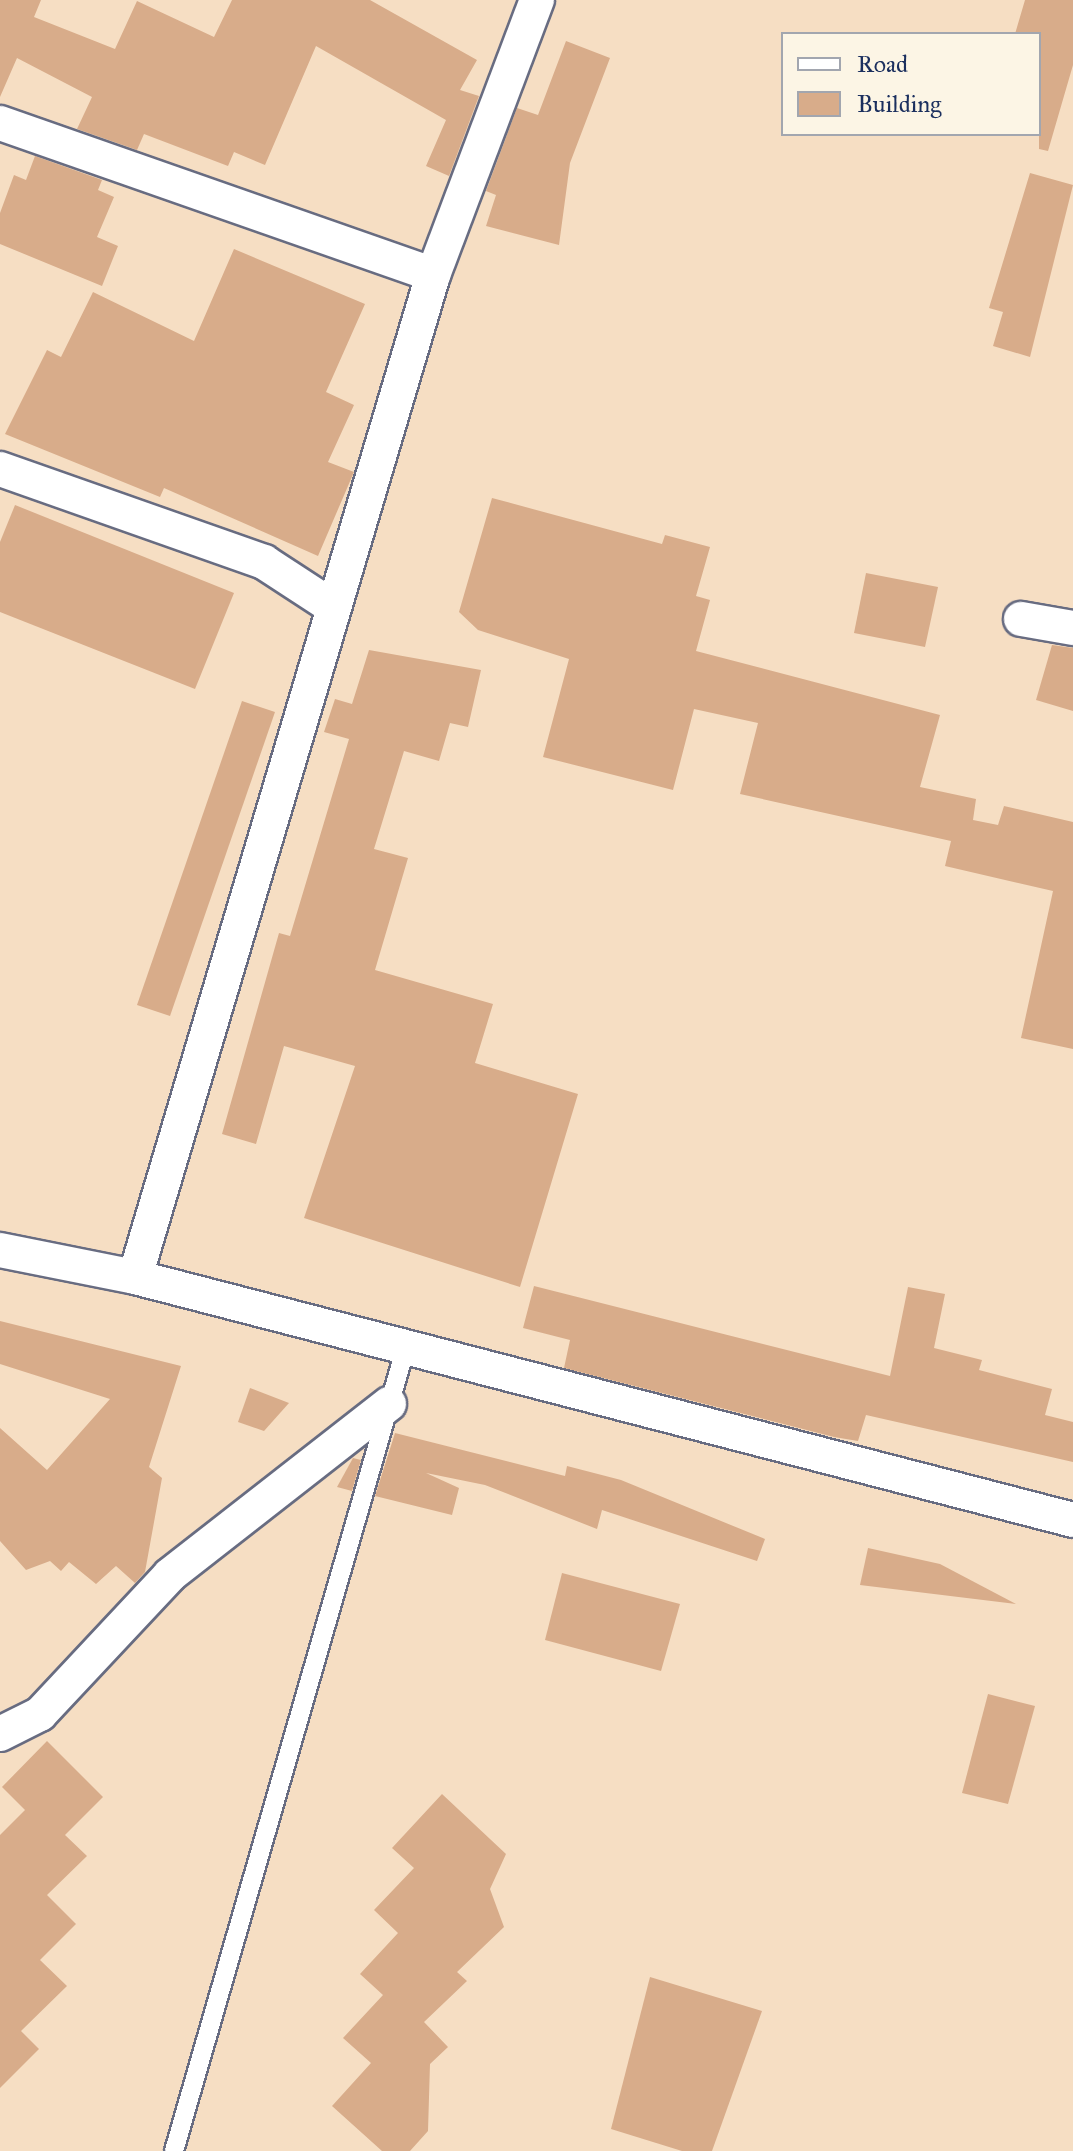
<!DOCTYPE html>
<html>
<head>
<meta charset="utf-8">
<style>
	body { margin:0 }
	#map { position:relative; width:1073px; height:2151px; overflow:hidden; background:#f6dec3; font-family:"IM FELL Great Primer",serif }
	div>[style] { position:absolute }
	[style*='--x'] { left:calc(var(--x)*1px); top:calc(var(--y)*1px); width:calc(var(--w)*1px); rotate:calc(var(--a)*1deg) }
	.building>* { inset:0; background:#d8ac8a }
	.roads { filter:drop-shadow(2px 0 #686c81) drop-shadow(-2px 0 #686c81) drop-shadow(0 2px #686c81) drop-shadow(0 -2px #686c81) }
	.lane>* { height:18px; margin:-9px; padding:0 9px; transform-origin:9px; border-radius:9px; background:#fff }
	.street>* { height:34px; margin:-17px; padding:0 17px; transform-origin:17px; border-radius:17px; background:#fff }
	span { translate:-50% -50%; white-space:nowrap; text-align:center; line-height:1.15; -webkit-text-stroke:6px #fcf5e5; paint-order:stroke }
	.legend { position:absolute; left:781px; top:32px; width:260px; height:104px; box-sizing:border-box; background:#fcf5e5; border:2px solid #a2a6af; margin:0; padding:10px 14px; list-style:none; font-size:24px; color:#1b2f5e }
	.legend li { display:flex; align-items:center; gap:16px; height:40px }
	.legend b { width:40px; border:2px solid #a2a6af }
</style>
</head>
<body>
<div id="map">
	<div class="building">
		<i style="clip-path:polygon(0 0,41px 0,34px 17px,115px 49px,137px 1px,214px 37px,232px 0,370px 0,477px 60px,460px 90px,479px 96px,449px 176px,426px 166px,446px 120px,316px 46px,265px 165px,234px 152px,228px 166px,144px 134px,137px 150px,77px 129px,92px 97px,17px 58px,0 97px)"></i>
		<i style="clip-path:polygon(1025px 0,1073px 0,1073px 65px,1048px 151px,1039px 149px,1039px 34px,1015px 34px)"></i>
		<i style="clip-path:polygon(566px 41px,610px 58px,570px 163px,559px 245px,486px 226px,496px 195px,486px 191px,517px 108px,538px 115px)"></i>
		<i style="clip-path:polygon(35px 156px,102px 180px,98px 190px,114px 197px,97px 237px,118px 246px,102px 286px,0 244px,0 213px,14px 175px,26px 180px)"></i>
		<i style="clip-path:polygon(1030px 173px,1073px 185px,1030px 357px,993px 346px,1003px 312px,989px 308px)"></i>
		<i style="clip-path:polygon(234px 249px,365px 304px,326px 392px,354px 405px,328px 462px,354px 472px,318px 556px,164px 488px,160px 497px,5px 434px,47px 350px,61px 357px,93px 292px,194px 341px)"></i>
		<i style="clip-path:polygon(492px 498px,662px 544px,665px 535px,710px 547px,696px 596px,710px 600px,696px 651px,940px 715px,920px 787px,976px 799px,973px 820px,998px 825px,1004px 806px,1073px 822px,1073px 1049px,1021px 1038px,1053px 891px,945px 866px,951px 841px,740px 794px,758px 723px,694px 709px,673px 790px,543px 757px,569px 659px,478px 630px,459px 612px)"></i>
		<i style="clip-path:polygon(15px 505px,234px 593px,195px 689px,0 612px,0 542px)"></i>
		<i style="clip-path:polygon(866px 573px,938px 587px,925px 647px,854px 633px)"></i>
		<i style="clip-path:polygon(1052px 645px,1073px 648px,1073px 711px,1036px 700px)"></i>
		<i style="clip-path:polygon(369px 650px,481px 670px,468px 727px,450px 723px,439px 761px,404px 751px,374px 849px,408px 858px,375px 970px,493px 1004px,475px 1063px,578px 1094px,520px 1287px,304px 1218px,355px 1066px,284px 1046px,256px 1144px,222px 1134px,279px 933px,290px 936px,349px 739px,324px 732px,335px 699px,352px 704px)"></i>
		<i style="clip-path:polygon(242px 701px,275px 712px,170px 1016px,137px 1005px)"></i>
		<i style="clip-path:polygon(534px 1286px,890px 1376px,908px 1287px,945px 1294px,934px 1348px,982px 1360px,979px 1370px,1052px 1389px,1045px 1415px,1073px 1422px,1073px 1462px,866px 1415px,858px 1441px,834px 1437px,564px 1368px,570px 1340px,523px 1328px)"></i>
		<i style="clip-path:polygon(0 1321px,181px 1366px,149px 1467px,162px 1478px,145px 1572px,135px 1583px,116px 1566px,96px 1584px,69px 1562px,61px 1571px,50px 1561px,26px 1570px,0 1541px,0 1428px,47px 1470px,110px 1399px,0 1364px)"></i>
		<i style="clip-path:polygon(250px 1388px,289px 1403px,264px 1431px,238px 1422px)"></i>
		<i style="clip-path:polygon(395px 1433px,565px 1476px,567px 1466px,621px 1480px,765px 1539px,757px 1561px,602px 1510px,597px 1529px,485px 1485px,426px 1473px,459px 1488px,452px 1515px,375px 1496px)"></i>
		<i style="clip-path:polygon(353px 1458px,361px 1460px,352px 1491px,337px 1487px)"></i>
		<i style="clip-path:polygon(868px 1548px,940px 1564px,1016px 1604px,860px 1585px)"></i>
		<i style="clip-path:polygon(562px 1573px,680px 1604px,661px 1671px,545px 1640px)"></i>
		<i style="clip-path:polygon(988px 1694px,1035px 1706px,1008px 1804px,962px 1793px)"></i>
		<i style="clip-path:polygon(47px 1741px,103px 1797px,65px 1835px,87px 1856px,47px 1895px,76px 1924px,40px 1960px,67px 1986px,21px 2031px,39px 2049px,0 2088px,0 1835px,25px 1810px,2px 1787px)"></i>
		<i style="clip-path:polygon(442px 1794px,506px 1854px,490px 1889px,504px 1927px,457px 1972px,467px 1981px,424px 2022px,448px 2047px,430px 2064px,428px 2131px,410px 2151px,382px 2151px,332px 2106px,371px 2063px,343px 2038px,383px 1995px,360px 1974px,398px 1933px,374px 1910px,414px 1868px,392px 1848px)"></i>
		<i style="clip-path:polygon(650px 1977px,762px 2011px,712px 2151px,682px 2151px,611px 2129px)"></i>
	</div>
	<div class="roads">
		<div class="lane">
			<i style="--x:174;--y:2151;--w:834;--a:-73.91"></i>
		</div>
		<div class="street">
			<i style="--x:0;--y:123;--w:459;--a:19.3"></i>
			<i style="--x:0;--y:469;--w:280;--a:19.4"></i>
			<i style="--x:264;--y:562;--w:79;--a:33.1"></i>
			<i style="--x:1021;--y:619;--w:53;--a:9.8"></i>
			<i style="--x:0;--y:1250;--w:138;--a:11.3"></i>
			<i style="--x:135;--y:1277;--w:969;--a:14.52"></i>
			<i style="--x:135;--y:1277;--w:1045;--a:-73.44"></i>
			<i style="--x:433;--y:275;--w:294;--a:-69.3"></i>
			<i style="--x:0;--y:1734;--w:45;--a:-26.6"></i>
			<i style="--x:40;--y:1714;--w:190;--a:-46.9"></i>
			<i style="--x:170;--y:1575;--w:278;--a:-38"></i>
		</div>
	</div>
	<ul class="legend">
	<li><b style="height:10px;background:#fff"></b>Road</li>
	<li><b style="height:22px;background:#d8ac8a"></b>Building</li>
	</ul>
</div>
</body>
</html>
